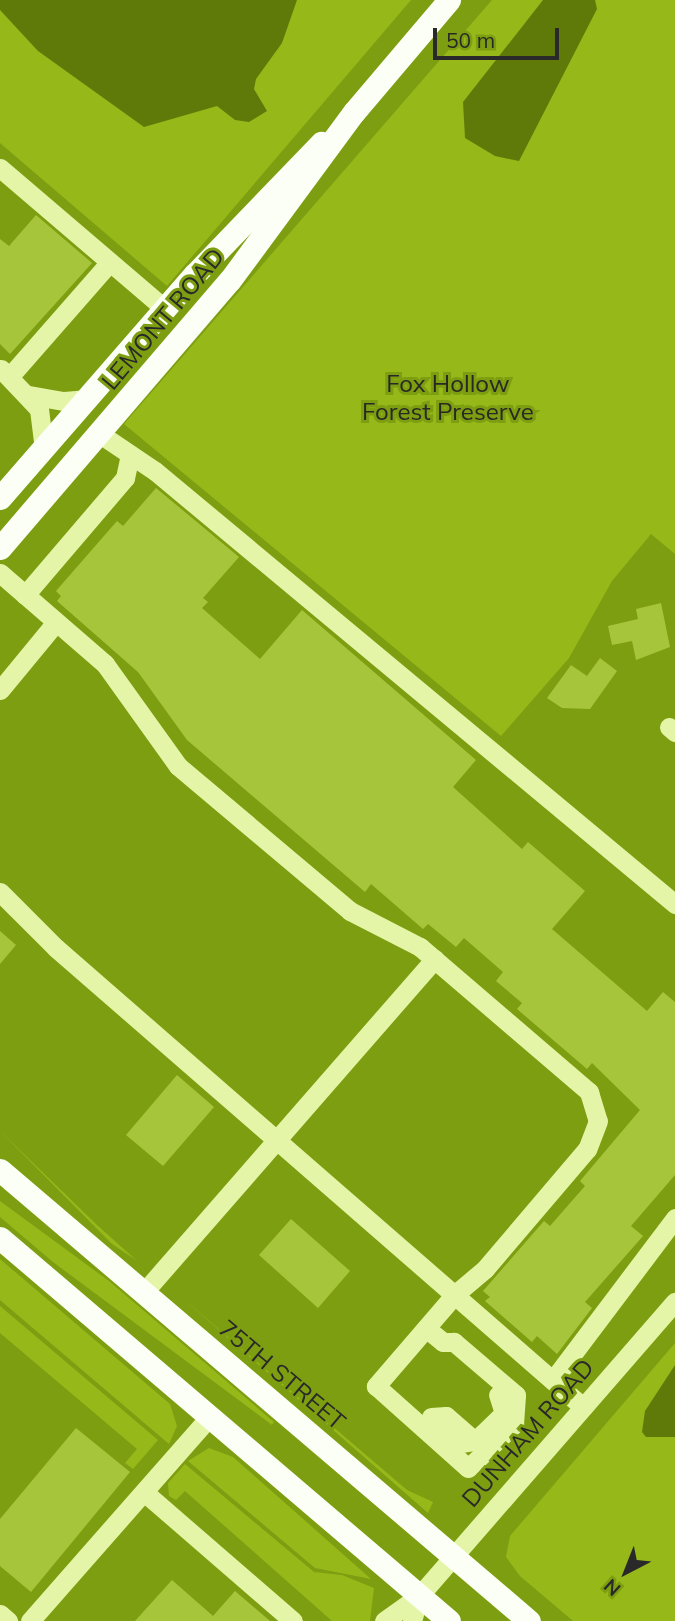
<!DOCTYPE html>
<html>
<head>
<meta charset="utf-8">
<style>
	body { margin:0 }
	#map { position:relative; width:675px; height:1621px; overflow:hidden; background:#7e9e11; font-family:Mulish,sans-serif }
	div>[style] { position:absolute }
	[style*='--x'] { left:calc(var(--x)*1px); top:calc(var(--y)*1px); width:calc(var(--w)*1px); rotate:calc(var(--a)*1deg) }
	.green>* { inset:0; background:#96b819 }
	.water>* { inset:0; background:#607a0a }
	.building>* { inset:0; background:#a7c53a }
	.minor>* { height:19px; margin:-9.5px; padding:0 9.5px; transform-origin:9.5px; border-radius:9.5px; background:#e4f5a7 }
	.major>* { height:23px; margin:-11.5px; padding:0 11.5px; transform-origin:11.5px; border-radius:11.5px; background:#fcfff5 }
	span { translate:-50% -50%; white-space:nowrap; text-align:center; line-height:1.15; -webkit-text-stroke:6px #7e9e11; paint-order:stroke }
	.street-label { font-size:24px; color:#292929 }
	.park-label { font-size:24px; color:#282924 }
	.north { position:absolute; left:591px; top:1537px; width:70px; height:70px; -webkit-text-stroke:5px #7e9e11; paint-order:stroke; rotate:222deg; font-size:19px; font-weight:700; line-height:28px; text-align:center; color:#292929 }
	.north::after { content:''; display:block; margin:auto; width:24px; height:32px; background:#292929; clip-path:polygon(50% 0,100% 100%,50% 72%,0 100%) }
	.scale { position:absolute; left:433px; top:28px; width:126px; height:32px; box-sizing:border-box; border:4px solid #292929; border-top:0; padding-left:9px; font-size:21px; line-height:24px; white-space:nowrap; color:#292929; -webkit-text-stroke:5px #7e9e11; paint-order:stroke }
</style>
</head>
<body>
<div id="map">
	<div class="green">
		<i style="clip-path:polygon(0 0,411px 0,167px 286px,0 143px)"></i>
		<i style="clip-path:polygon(492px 0,675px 0,675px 554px,651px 534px,612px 581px,569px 658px,501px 736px,124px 424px)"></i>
		<i style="clip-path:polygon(0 1131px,97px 1225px,136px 1260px,112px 1244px)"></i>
		<i style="clip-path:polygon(0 1201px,109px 1281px,274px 1422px,272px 1425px,53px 1262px,0 1217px)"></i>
		<i style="clip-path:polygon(0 1259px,170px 1404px,177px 1426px,169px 1444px,0 1300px)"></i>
		<i style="clip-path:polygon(180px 1296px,407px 1490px,433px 1502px,428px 1513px)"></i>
		<i style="clip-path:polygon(0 1306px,158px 1440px,133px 1469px,125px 1463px,137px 1449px,0 1333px)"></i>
		<i style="clip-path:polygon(675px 1343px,675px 1621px,573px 1621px,520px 1576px,506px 1557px,510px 1536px)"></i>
		<i style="clip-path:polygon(209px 1448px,233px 1457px,371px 1579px,315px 1568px,188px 1461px)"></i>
		<i style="clip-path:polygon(185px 1464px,314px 1572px,342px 1575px,374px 1588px,370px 1621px,332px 1621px,185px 1491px,176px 1500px,169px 1496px,168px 1483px)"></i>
	</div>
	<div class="water">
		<i style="clip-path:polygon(0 0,297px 0,282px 43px,256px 79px,254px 89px,267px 111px,249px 122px,235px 120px,217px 106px,144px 127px,38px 51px,0 10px)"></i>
		<i style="clip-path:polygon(543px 0,595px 0,597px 9px,519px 161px,495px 156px,465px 138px,463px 102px)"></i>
		<i style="clip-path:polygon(675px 1365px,675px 1437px,646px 1437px,642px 1432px,645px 1411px)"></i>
	</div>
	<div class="building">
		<i style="clip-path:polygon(36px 215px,92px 263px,10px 354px,0 344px,0 239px,9px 246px)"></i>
		<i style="clip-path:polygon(156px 488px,239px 557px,203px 598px,208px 602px,202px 608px,260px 659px,302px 610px,476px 760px,453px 787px,522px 849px,528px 842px,585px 891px,552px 929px,647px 1011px,663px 992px,675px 1002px,675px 1175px,631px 1226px,643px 1236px,585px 1302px,592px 1308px,557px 1354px,537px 1336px,532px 1342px,485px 1301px,490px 1297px,483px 1291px,544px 1221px,550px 1226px,585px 1186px,580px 1181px,640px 1110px,592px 1063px,587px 1069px,517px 1009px,522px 1003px,496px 981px,503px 972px,464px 938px,456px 947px,428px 924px,423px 929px,371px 884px,365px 892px,187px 740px,138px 672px,57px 601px,61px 596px,56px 591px,117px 521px,123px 526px)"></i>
		<i style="clip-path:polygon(661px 603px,670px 647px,636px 660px,632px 641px,612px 645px,608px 626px,638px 619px,636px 609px)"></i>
		<i style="clip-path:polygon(600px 658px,617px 671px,590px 709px,562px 708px,547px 698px,571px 665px,587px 676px)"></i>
		<i style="clip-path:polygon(0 931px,16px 945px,0 964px)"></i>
		<i style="clip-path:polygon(177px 1075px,214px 1107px,163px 1166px,126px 1135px)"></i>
		<i style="clip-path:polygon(291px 1219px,350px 1271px,318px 1308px,259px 1255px)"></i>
		<i style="clip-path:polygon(76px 1428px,130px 1472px,31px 1592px,0 1566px,0 1519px)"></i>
		<i style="clip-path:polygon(172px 1580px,213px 1616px,235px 1591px,270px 1621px,135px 1621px)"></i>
	</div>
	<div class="minor">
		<i style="--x:0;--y:168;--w:217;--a:40.5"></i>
		<i style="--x:1;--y:369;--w:55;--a:46.5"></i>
		<i style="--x:39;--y:409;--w:39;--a:83"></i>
		<i style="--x:10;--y:376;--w:150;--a:-48.8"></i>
		<i style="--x:29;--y:395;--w:36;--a:10"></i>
		<i style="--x:64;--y:401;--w:21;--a:-5"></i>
		<i style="--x:100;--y:434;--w:66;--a:33.9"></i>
		<i style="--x:155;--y:471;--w:677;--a:39.78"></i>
		<i style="--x:0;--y:573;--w:139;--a:40.9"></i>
		<i style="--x:105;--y:664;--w:125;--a:54.4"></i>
		<i style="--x:178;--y:766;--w:225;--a:40.1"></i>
		<i style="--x:350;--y:911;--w:79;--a:27.2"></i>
		<i style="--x:420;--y:947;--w:223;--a:40.6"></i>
		<i style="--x:589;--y:1092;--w:30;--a:73"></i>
		<i style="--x:598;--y:1121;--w:30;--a:111"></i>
		<i style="--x:587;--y:1149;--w:157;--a:130.4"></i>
		<i style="--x:485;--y:1269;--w:38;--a:140"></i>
		<i style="--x:456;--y:1293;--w:123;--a:130.7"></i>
		<i style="--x:376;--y:1386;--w:123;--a:41.7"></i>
		<i style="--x:468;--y:1468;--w:64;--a:-43.7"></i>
		<i style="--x:514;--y:1424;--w:29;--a:-86"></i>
		<i style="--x:516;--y:1395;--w:82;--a:-139.5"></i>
		<i style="--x:454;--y:1342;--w:11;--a:180"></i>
		<i style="--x:443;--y:1342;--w:22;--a:-141"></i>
		<i style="--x:25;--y:595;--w:154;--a:-49.5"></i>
		<i style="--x:125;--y:478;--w:24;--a:-78"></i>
		<i style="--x:0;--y:690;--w:88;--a:-50.5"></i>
		<i style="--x:669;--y:727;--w:8;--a:40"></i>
		<i style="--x:0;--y:892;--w:79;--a:45"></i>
		<i style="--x:56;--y:948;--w:699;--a:41.05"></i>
		<i style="--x:144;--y:1292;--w:442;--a:-48.9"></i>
		<i style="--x:553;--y:1380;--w:203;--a:-53"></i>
		<i style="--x:431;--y:1417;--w:15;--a:-4"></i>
		<i style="--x:446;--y:1416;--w:38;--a:41"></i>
		<i style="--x:441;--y:1432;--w:18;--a:41"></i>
		<i style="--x:455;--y:1444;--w:20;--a:-9"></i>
		<i style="--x:475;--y:1441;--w:40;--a:-44"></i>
		<i style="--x:504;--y:1413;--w:19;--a:-108"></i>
		<i style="--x:144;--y:1492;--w:197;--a:40.9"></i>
		<i style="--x:0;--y:1614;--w:11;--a:41"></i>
		<i style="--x:30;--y:1621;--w:271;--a:-48.7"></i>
		<i style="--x:384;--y:1621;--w:43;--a:-35.5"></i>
		<i style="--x:419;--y:1596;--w:390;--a:-49"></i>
		<i style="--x:412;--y:1621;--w:26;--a:-74"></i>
	</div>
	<div class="major">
		<i style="--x:0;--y:498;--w:297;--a:-49"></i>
		<i style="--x:195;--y:274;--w:182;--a:-46.1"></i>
		<i style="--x:0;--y:548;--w:353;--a:-49.4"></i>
		<i style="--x:230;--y:280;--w:209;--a:-53.6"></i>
		<i style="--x:354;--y:112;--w:147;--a:-49.7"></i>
		<i style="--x:0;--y:1170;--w:695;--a:40.45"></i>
		<i style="--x:0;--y:1238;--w:590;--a:40.46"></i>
	</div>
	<div class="street-label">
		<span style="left:163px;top:319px;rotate:-50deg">LEMONT ROAD</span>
		<span style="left:282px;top:1375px;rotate:40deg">75TH STREET</span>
		<span style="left:528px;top:1433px;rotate:-49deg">DUNHAM ROAD</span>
	</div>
	<div class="park-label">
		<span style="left:448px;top:398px">Fox Hollow<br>Forest Preserve</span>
	</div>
	<div class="north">N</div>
	<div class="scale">50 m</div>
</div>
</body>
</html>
